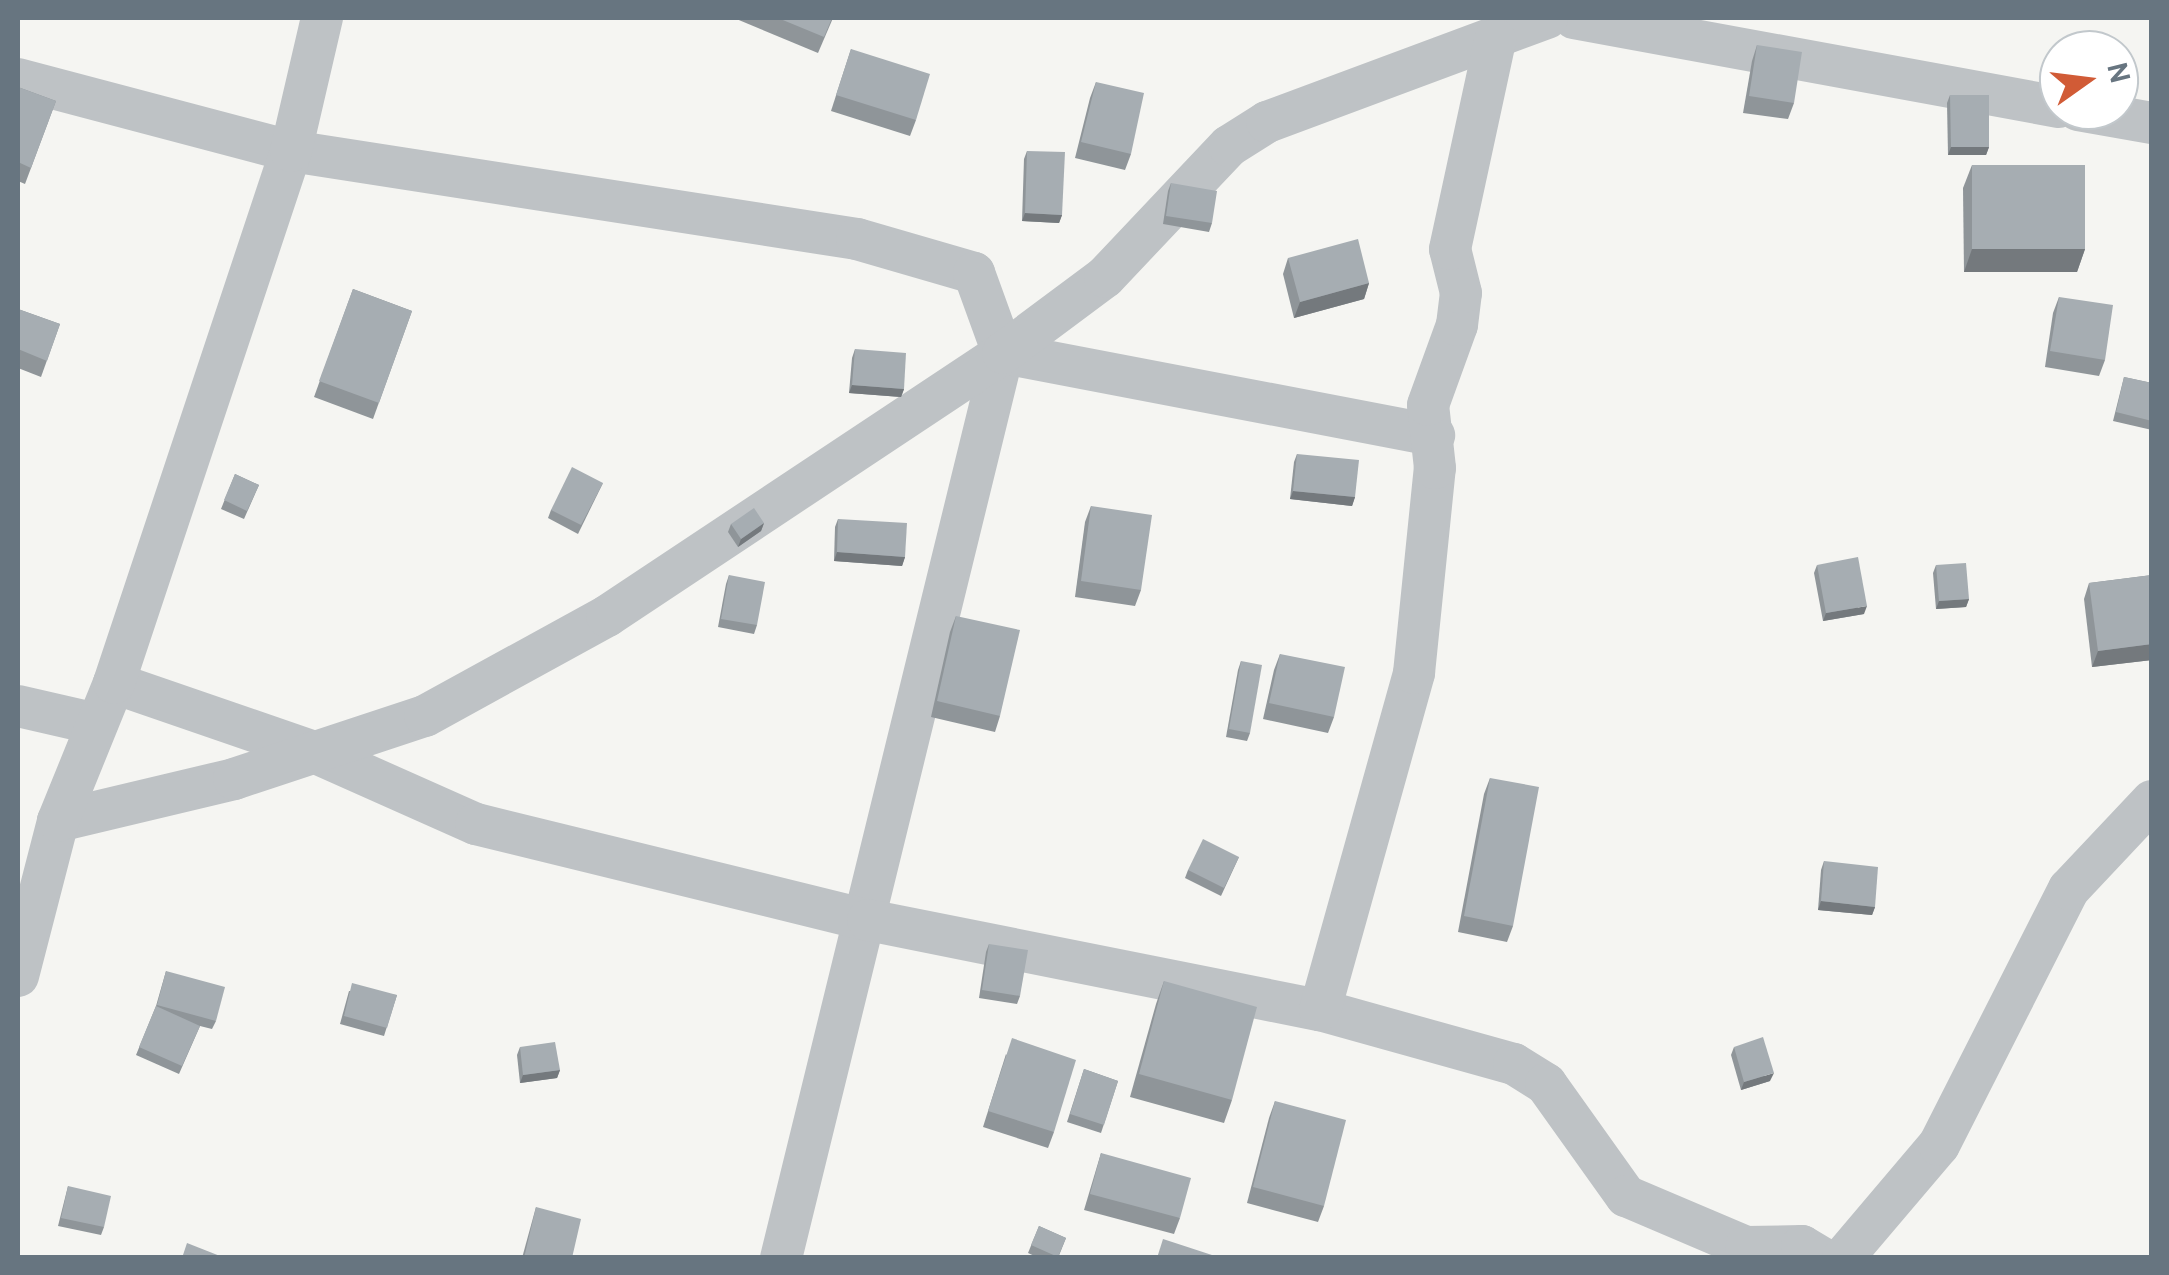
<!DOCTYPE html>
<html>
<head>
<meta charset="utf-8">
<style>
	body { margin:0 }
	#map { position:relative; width:2169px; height:1275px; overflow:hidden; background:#f5f5f2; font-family:Overpass,sans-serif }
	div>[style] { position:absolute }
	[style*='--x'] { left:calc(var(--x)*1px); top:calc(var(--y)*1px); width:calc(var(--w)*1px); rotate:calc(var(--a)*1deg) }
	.minor>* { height:42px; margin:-21px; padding:0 21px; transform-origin:21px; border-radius:21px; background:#bec2c5 }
	.wall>* { inset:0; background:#8f9599 }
	.shaded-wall>* { inset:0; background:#74797d }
	.building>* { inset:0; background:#a6adb2 }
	span { translate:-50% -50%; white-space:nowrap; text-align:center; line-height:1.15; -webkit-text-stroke:10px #fff; paint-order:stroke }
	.frame { position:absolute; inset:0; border:20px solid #677580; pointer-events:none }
	.north { position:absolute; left:2039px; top:30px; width:100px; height:100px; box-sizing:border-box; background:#fff; border:2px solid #c2c8cc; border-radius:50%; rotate:76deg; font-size:28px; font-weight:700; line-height:40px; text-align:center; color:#677580 }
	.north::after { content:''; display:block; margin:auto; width:35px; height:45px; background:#d15b36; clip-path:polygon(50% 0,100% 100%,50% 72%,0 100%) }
</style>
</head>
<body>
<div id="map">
	<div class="minor">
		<i style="--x:1574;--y:18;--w:493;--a:10.4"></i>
		<i style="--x:18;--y:79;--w:282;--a:14.8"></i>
		<i style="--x:291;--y:151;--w:573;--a:8.84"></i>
		<i style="--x:857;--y:239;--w:122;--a:16.2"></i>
		<i style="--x:974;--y:273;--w:85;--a:70.1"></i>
		<i style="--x:1003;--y:353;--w:932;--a:103.78"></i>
		<i style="--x:2078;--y:110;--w:75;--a:10"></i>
		<i style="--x:1003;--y:353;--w:439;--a:10.8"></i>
		<i style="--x:114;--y:683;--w:212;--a:19"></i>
		<i style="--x:314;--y:752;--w:177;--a:24"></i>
		<i style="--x:476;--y:824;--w:404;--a:13.8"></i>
		<i style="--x:868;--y:920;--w:461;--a:11.3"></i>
		<i style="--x:1320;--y:1010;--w:201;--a:15.6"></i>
		<i style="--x:1514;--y:1064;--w:38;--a:32"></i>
		<i style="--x:1546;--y:1084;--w:138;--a:54.5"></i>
		<i style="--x:1626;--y:1196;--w:130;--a:23"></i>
		<i style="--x:1746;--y:1247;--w:56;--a:-1"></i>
		<i style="--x:1802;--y:1246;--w:23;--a:31"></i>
		<i style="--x:18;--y:706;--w:76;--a:12.9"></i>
		<i style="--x:58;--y:821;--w:181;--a:-13.4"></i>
		<i style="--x:234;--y:779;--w:201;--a:-18.3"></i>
		<i style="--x:425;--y:716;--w:208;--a:-28.8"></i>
		<i style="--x:607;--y:616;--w:475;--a:-33.6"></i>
		<i style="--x:1003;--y:353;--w:127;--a:-36.7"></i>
		<i style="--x:1105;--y:277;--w:180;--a:-46.6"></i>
		<i style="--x:1229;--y:146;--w:45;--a:-32.3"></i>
		<i style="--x:1267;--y:122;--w:299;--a:-20.4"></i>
		<i style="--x:18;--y:976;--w:160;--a:-75.5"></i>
		<i style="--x:58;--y:821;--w:149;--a:-67.9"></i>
		<i style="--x:114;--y:683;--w:561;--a:-71.6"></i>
		<i style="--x:291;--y:151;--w:137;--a:-76.9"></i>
		<i style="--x:1320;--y:1010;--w:350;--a:-74.4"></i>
		<i style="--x:1414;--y:673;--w:206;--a:-84.2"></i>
		<i style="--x:1435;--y:468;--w:63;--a:-96.3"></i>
		<i style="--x:1428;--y:405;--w:85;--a:-70.1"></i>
		<i style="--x:1457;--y:325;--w:32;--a:-83"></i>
		<i style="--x:1461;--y:293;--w:45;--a:-104"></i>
		<i style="--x:1450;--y:249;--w:214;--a:-77.8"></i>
		<i style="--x:1843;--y:1258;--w:148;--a:-49.7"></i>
		<i style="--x:1939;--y:1145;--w:287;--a:-63.1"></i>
		<i style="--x:2069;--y:889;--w:121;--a:-46.7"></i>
	</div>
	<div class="wall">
		<i style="clip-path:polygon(734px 18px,833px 18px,818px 53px)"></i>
		<i style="clip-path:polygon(1757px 45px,1794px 103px,1788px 119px,1743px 113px,1752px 61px)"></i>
		<i style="clip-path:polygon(851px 49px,916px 120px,910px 136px,831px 111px)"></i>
		<i style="clip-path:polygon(1096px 82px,1131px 154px,1125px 170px,1075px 158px,1090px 98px)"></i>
		<i style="clip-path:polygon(18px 87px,56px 101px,25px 184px,18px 181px)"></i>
		<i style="clip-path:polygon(1950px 95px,1989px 147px,1986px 155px,1948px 155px,1947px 103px)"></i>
		<i style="clip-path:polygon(1027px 151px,1062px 215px,1059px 223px,1022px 221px,1024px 159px)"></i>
		<i style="clip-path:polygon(1972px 165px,2085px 249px,2077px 272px,1964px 272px,1963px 188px)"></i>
		<i style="clip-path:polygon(1171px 183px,1212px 223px,1209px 232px,1163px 224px,1168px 191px)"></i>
		<i style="clip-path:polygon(1288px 258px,1369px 283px,1364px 299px,1294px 318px,1283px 274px)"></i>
		<i style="clip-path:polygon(353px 289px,412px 311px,373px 419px,314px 397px)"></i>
		<i style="clip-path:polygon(2059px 297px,2105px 360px,2099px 376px,2045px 367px,2053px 313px)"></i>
		<i style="clip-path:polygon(18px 309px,60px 324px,41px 377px,18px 368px)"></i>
		<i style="clip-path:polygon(855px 349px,904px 389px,901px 397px,849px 393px,852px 358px)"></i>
		<i style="clip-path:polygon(2124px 377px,2152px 383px,2152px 430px,2113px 421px)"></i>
		<i style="clip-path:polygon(1297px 454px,1355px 497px,1352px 506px,1290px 499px,1294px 462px)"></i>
		<i style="clip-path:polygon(235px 474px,259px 485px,244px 519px,221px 509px)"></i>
		<i style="clip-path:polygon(603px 483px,578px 534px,548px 518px,551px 510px)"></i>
		<i style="clip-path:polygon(1091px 506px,1141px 590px,1135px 606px,1075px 597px,1085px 522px)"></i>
		<i style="clip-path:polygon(838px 519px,905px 557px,902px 566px,834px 561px,835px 527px)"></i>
		<i style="clip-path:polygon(764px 523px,761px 531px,738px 547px,728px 532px,731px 524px)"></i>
		<i style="clip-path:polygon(1817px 565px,1864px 614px,1823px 621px,1814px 573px)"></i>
		<i style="clip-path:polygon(1936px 565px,1969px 599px,1966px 607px,1936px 609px,1933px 573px)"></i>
		<i style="clip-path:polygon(729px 575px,757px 625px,754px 634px,718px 627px,726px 584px)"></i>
		<i style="clip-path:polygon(2152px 575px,2152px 660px,2092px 667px,2084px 599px,2089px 583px)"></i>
		<i style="clip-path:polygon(956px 616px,1000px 716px,995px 732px,931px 717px,950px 632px)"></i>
		<i style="clip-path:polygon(1280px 654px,1334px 717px,1328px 733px,1263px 719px,1274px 670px)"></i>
		<i style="clip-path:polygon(1241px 661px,1250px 733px,1247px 741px,1226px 737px,1238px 670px)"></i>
		<i style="clip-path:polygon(1490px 778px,1513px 926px,1507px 942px,1458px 932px,1484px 794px)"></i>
		<i style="clip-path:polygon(1239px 857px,1221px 896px,1185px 878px,1188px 870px)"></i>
		<i style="clip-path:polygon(1824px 861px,1875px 907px,1872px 915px,1818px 910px,1821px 870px)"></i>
		<i style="clip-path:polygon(989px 944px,1020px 996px,1017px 1004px,979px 998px,986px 952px)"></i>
		<i style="clip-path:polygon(166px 971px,216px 1021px,212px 1029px,200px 1026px,179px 1074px,136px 1055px,156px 1006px)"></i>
		<i style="clip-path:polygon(1164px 981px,1232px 1100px,1224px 1123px,1130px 1097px,1156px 1004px)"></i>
		<i style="clip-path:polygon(349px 991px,397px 995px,384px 1036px,340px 1024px)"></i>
		<i style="clip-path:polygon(520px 1047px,560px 1070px,557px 1078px,520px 1083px,517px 1055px)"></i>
		<i style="clip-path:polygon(1734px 1047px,1770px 1081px,1741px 1090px,1731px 1055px)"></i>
		<i style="clip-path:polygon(1006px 1054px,1054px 1132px,1048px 1148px,983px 1127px)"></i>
		<i style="clip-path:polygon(1084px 1069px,1118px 1081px,1101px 1133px,1067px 1122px)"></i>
		<i style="clip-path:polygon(1275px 1101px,1324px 1206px,1318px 1222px,1247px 1203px,1269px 1118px)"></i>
		<i style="clip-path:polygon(1101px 1153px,1180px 1218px,1174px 1234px,1084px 1210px)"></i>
		<i style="clip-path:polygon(68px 1186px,104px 1227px,101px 1235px,58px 1226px)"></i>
		<i style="clip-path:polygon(536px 1207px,572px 1258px,522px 1258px)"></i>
		<i style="clip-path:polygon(1039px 1226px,1066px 1238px,1058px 1258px,1039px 1258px,1028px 1253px)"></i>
	</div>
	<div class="shaded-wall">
		<i style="clip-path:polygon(1951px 147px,1989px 147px,1986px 155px,1948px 155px)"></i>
		<i style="clip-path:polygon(1025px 213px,1062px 215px,1059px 223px,1022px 221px)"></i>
		<i style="clip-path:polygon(1972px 249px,2085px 249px,2077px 272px,1964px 272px)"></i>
		<i style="clip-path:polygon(1369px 283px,1364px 299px,1294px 318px,1300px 302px)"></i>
		<i style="clip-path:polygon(852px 385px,904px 389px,901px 397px,849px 393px)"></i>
		<i style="clip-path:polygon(1293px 491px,1355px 497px,1352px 506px,1290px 499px)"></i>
		<i style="clip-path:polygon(764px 523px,761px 531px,738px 547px,741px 539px)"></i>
		<i style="clip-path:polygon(837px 552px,905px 557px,902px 566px,834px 561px)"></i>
		<i style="clip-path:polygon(1969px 599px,1966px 607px,1936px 609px,1939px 601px)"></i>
		<i style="clip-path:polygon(1867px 606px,1864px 614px,1823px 621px,1826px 613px)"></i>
		<i style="clip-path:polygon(2152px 644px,2152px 660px,2092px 667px,2098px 651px)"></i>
		<i style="clip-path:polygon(1821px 901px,1875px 907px,1872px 915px,1818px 910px)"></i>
		<i style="clip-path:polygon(560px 1070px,557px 1078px,520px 1083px,523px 1075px)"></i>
		<i style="clip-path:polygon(1774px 1073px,1770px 1081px,1741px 1090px,1744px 1082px)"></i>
	</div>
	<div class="building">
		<i style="clip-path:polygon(778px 18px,832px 18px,824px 37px)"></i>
		<i style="clip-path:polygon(1757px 45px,1802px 52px,1794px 103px,1749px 96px)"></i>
		<i style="clip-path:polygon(851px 49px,930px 74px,916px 120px,836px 95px)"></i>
		<i style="clip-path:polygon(1096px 82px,1144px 93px,1131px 154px,1081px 142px)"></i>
		<i style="clip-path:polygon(18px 87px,56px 101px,31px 168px,18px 162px)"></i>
		<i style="clip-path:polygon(1950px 95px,1989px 95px,1989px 147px,1951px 147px)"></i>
		<i style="clip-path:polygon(1027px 151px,1065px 152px,1062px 215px,1025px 213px)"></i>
		<i style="clip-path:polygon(1972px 165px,2085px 165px,2085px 249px,1972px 249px)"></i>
		<i style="clip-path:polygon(1171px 183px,1217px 191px,1212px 223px,1166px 216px)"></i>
		<i style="clip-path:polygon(1358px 239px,1369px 283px,1300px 302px,1288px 258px)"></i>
		<i style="clip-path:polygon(353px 289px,412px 311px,379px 403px,319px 381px)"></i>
		<i style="clip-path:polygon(2059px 297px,2113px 305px,2105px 360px,2050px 351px)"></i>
		<i style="clip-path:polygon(18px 309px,60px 324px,47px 361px,18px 349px)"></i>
		<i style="clip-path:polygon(855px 349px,906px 353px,904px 389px,852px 385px)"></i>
		<i style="clip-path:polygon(2124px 377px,2152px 383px,2152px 421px,2116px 412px)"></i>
		<i style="clip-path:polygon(1297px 454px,1359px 460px,1355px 497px,1293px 491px)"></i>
		<i style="clip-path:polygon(572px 467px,603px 483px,581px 525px,551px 510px)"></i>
		<i style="clip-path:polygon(235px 474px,259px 485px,247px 511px,224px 500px)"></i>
		<i style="clip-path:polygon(1091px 506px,1152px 515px,1141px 590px,1081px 581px)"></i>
		<i style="clip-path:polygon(754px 508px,764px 523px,741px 539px,731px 524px)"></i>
		<i style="clip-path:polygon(838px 519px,907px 523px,905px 557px,837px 552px)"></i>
		<i style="clip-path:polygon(1858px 557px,1867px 606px,1826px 613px,1817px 565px)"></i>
		<i style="clip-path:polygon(1966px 563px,1969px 599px,1939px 601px,1936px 565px)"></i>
		<i style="clip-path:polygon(729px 575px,765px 582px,757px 625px,721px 619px)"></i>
		<i style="clip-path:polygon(2152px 575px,2152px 644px,2098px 651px,2089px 583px)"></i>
		<i style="clip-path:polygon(956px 616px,1020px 630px,1000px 716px,937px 701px)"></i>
		<i style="clip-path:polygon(1280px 654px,1345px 667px,1334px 717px,1269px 703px)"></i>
		<i style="clip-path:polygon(1241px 661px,1262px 665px,1250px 733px,1229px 729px)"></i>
		<i style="clip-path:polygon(1490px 778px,1539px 787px,1513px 926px,1464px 916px)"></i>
		<i style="clip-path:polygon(1203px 839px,1239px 857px,1224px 888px,1188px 870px)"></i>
		<i style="clip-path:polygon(1824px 861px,1878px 867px,1875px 907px,1821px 901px)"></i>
		<i style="clip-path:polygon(989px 944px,1028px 950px,1020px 996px,982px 990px)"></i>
		<i style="clip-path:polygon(166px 971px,225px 987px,216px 1021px,157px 1005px)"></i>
		<i style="clip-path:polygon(1164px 981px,1257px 1007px,1232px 1100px,1139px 1074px)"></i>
		<i style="clip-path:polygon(352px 983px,397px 995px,387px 1028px,344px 1016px)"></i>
		<i style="clip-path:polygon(156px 1006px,200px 1026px,182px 1066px,139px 1047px)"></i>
		<i style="clip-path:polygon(1763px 1037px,1774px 1073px,1744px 1082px,1734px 1047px)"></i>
		<i style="clip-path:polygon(1012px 1038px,1076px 1060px,1054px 1132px,988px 1111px)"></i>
		<i style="clip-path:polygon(555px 1042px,560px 1070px,523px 1075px,520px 1047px)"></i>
		<i style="clip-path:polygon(1084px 1069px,1118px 1081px,1104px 1125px,1070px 1114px)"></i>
		<i style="clip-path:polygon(1275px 1101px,1346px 1120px,1324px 1206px,1253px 1187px)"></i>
		<i style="clip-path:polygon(1101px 1153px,1191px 1178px,1180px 1218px,1090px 1194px)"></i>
		<i style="clip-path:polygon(68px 1186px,111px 1196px,104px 1227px,61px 1218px)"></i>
		<i style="clip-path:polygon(536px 1207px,581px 1219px,572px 1258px,524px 1258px)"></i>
		<i style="clip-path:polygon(1039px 1226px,1066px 1238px,1058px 1257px,1031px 1245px)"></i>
		<i style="clip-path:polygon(1163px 1239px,1215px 1256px,1214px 1258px,1157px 1258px)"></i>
		<i style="clip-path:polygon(187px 1243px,220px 1256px,219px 1258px,182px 1258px)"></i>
	</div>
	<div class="frame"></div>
	<div class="north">N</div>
</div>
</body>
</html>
